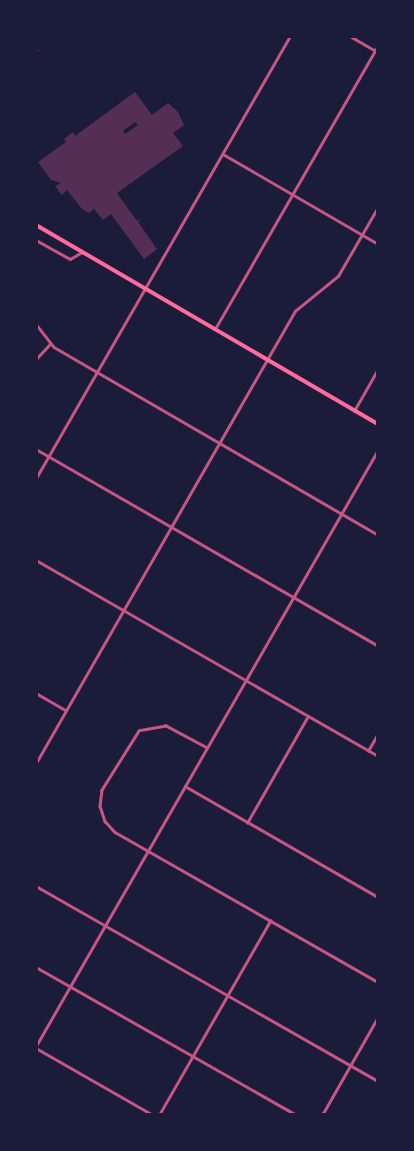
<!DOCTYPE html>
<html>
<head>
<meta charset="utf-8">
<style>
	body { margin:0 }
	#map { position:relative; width:414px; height:1151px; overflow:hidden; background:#1b1b3a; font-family:"Sofia Sans Condensed",sans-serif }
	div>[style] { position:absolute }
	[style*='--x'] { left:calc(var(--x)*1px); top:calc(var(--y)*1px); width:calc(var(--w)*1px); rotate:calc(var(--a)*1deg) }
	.building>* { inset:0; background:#542f53 }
	.minor>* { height:2.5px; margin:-1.25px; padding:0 1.25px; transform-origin:1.25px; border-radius:1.25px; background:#c65784 }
	.tertiary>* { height:3px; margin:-1.5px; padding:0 1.5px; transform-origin:1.5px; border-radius:1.5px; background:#c65784 }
	.secondary>* { height:4px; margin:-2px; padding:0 2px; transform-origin:2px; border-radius:2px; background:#ff6b9d }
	span { translate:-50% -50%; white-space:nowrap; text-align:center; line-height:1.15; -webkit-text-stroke:4px #1b1b3a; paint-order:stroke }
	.frame { position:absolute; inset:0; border:38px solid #1b1b3a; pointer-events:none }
</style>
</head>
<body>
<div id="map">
	<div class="building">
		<i style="clip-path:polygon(evenodd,135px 92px,152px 115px,168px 103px,178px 112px,184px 125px,173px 133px,183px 146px,117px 193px,137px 221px,142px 218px,138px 222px,157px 249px,144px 259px,111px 214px,103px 220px,94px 209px,89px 213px,82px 209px,67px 190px,62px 195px,55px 186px,61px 183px,51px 180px,38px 162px,66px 142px,64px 139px,73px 132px,75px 136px,135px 92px,135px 122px,138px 125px,125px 134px,123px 131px,135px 122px)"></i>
	</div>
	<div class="minor">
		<i style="--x:350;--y:36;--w:32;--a:30"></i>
		<i style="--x:36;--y:49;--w:1;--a:45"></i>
		<i style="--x:223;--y:154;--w:179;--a:30.1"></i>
		<i style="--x:36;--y:240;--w:39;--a:29"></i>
		<i style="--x:70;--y:259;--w:14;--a:-30"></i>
		<i style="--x:36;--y:324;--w:29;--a:52"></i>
		<i style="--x:54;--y:347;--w:375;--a:30.1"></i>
		<i style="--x:215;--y:329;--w:327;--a:-60.1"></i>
		<i style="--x:36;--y:359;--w:21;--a:-47"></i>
		<i style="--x:354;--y:411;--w:48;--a:-60.3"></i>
		<i style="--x:36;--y:449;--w:395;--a:29.9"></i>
		<i style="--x:36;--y:560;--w:394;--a:29.8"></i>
		<i style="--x:36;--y:693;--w:34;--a:30"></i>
		<i style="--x:207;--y:748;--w:47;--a:-151.8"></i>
		<i style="--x:166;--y:726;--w:27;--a:170"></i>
		<i style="--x:139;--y:731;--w:70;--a:122.1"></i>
		<i style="--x:102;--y:790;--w:16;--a:97"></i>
		<i style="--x:100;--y:806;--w:16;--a:72"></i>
		<i style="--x:105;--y:821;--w:15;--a:48"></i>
		<i style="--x:115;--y:832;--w:303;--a:29.7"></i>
		<i style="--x:368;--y:751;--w:20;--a:-60"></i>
		<i style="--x:36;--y:763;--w:521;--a:-60.19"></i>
		<i style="--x:295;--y:311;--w:55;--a:-39.1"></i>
		<i style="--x:338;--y:276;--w:80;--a:-59.9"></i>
		<i style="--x:185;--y:786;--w:223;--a:29.9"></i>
		<i style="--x:247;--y:823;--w:123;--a:-60.3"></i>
		<i style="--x:36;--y:886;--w:394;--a:29.7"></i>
		<i style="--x:36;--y:967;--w:299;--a:29.6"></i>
		<i style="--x:36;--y:1046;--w:687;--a:-60.15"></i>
		<i style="--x:36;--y:1048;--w:135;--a:29.8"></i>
		<i style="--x:159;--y:1115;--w:224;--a:-60.2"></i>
	</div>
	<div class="tertiary">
		<i style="--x:36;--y:478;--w:510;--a:-60.12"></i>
		<i style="--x:322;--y:1115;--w:113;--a:-60.3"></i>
	</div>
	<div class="secondary">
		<i style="--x:36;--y:225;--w:396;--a:30.2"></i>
	</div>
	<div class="frame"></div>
</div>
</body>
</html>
